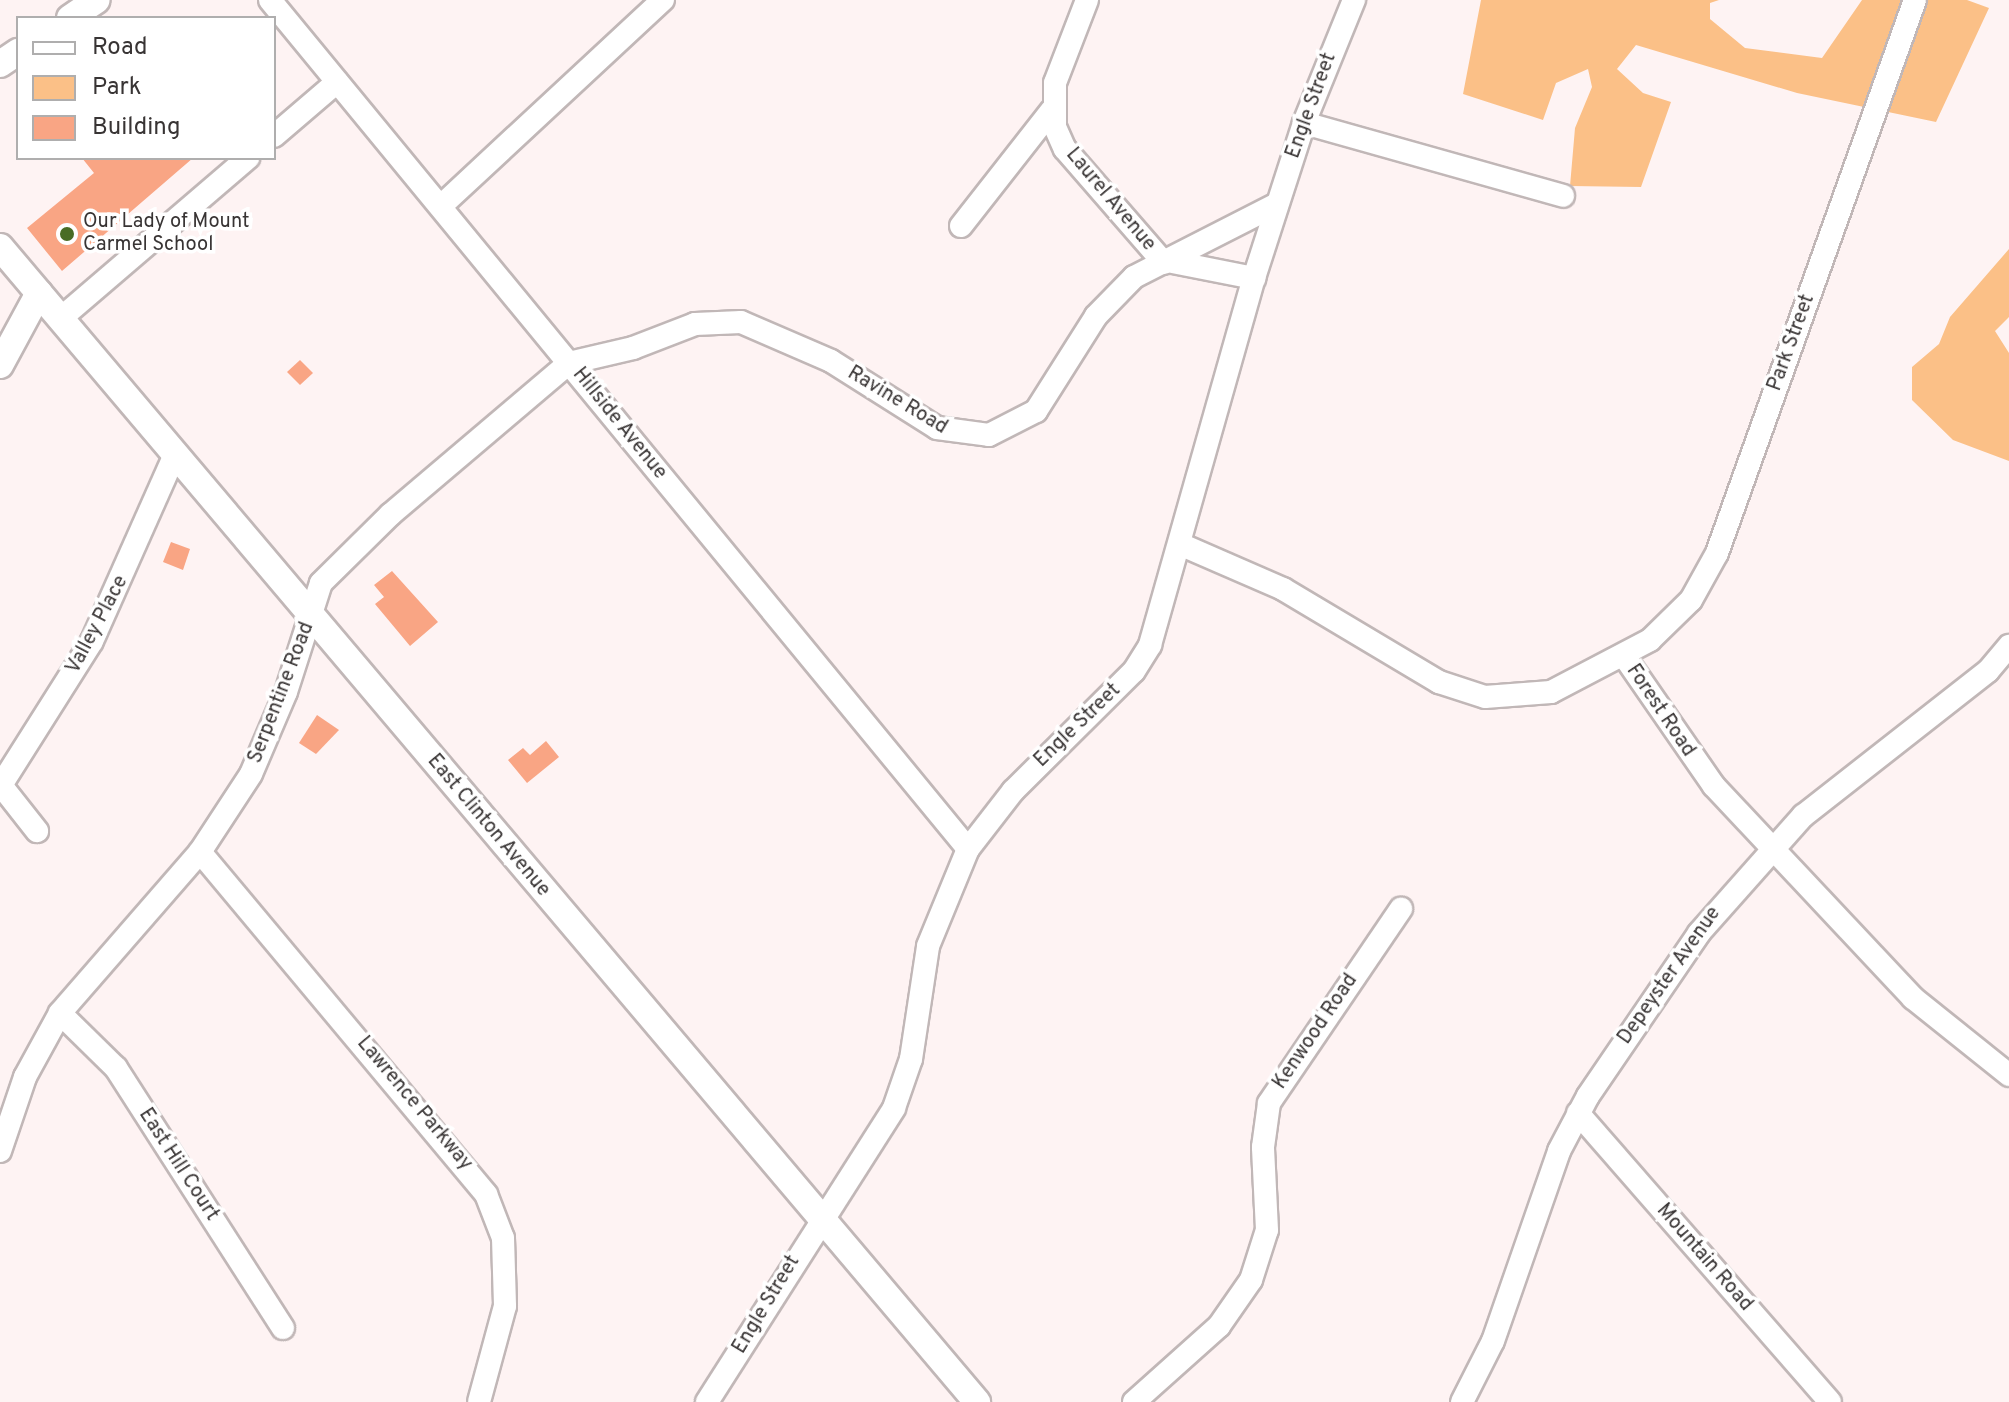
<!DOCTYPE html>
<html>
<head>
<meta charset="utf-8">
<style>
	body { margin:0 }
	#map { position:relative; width:2009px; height:1402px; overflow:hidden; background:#fef3f3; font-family:Overpass,sans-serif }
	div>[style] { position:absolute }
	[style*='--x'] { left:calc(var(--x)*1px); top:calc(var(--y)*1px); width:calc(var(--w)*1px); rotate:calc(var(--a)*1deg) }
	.green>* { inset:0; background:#fbc087 }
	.building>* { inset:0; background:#f9a584 }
	.roads { filter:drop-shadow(2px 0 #c1b7b7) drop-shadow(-2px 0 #c1b7b7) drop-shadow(0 2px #c1b7b7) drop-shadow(0 -2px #c1b7b7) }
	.minor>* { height:22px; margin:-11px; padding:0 11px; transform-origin:11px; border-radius:11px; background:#fff }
	.major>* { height:26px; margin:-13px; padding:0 13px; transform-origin:13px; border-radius:13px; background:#fff }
	.dots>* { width:22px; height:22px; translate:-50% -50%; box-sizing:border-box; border:4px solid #fff; border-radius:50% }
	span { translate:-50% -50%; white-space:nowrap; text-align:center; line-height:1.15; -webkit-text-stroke:7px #fff; paint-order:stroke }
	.street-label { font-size:20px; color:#383434 }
	.poi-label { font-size:20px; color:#383434 }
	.left { translate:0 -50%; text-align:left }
	.legend { position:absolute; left:16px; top:16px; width:260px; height:144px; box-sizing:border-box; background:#fff; border:2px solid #afaeae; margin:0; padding:10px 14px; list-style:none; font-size:24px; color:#383434 }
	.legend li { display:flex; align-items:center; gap:16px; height:40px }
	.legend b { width:40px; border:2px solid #afaeae }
</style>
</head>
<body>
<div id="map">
	<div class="green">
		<i style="clip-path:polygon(1481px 0,1719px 0,1710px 3px,1710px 19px,1745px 48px,1822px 58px,1862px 0,1967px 0,1989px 8px,1936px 122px,1797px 93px,1636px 45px,1617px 69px,1643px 93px,1671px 102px,1641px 187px,1570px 186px,1575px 128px,1592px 87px,1588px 69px,1556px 83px,1543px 120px,1463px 94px)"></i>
		<i style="clip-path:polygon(2009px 249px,2009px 317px,1995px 331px,2009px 353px,2009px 461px,1953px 440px,1912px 400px,1912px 367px,1939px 344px,1950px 317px)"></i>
	</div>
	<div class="building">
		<i style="clip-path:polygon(82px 158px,193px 158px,62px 271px,27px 228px,94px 173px)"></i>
		<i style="clip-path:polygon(300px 360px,313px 373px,300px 385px,287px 372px)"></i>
		<i style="clip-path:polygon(171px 542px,190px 549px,183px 570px,163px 562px)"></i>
		<i style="clip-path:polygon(392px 571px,438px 622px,410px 646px,375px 604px,384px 597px,374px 585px)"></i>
		<i style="clip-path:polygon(317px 715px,339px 730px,316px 754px,299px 743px)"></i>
		<i style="clip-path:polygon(546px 741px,559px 757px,527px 783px,508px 760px,523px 748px,530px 755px)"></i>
	</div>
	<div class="roads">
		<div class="minor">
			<i style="--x:270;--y:0;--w:1099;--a:50.57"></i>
			<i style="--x:1087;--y:0;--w:89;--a:111.1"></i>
			<i style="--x:1055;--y:83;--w:44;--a:90"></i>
			<i style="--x:1055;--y:127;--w:24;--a:66"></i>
			<i style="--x:1065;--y:149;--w:151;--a:49"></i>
			<i style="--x:1304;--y:123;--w:269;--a:15.7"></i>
			<i style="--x:274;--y:136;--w:83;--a:-40.6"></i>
			<i style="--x:441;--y:206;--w:303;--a:-42.9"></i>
			<i style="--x:961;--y:226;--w:147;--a:-51.9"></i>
			<i style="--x:1173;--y:262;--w:83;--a:11.2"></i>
			<i style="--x:60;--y:319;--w:248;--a:-40.6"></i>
			<i style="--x:1182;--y:545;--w:110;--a:23.5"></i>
			<i style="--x:1283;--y:589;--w:182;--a:30.8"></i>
			<i style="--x:1439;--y:682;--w:48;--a:18.1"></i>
			<i style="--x:1485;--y:697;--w:66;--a:-4.3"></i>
			<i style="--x:1551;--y:692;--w:112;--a:-27.7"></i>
			<i style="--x:1650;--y:640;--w:57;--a:-44.3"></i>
			<i style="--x:1691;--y:600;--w:54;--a:-61"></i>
			<i style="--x:1717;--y:553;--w:587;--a:-70.3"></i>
			<i style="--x:1624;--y:656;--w:158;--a:55.3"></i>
			<i style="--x:1714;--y:786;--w:291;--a:46.8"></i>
			<i style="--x:1913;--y:998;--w:123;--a:38.7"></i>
			<i style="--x:0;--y:784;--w:60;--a:51.8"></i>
			<i style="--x:1;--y:785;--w:170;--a:-57.7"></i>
			<i style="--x:92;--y:641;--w:204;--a:-66"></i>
			<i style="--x:200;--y:852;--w:446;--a:50.1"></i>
			<i style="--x:486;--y:1194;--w:47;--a:68.9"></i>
			<i style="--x:503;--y:1238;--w:68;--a:88.3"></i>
			<i style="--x:505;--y:1306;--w:99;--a:105.2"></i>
			<i style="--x:60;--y:1013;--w:78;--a:44.5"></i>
			<i style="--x:116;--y:1068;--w:309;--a:57.3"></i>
			<i style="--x:1578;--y:1113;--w:383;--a:48.9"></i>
			<i style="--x:0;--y:1151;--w:78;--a:-71.3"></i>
			<i style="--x:25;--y:1077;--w:73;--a:-61.3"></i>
			<i style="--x:60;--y:1013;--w:213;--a:-49"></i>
			<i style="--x:200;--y:852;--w:93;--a:-56.8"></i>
			<i style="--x:251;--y:774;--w:89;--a:-66.9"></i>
			<i style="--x:286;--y:692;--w:114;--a:-72.2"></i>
			<i style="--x:321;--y:583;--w:98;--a:-44.6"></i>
			<i style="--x:391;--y:514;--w:233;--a:-40.3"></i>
			<i style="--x:569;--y:363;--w:66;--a:-13.2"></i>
			<i style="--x:633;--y:348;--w:66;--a:-21.2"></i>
			<i style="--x:695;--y:324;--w:46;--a:-2.5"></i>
			<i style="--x:741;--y:322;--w:98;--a:23.4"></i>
			<i style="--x:831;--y:361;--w:125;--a:32.3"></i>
			<i style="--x:937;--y:428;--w:52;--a:7.7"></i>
			<i style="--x:989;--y:435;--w:53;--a:-27.1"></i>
			<i style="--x:1036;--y:411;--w:112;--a:-57.7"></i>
			<i style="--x:1096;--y:316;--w:54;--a:-45.7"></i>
			<i style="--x:1134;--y:277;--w:161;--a:-27"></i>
			<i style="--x:707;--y:1402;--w:348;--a:-57.5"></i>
			<i style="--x:894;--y:1108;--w:52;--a:-70.9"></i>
			<i style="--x:911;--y:1059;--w:114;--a:-81.4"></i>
			<i style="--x:928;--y:946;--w:105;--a:-67.6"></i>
			<i style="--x:968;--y:849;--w:73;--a:-52.2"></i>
			<i style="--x:1013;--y:791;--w:170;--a:-44.8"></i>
			<i style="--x:1134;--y:671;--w:31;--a:-58"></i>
			<i style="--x:1150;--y:645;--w:381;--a:-74.2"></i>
			<i style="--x:1254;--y:278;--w:163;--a:-72.1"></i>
			<i style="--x:1304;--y:123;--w:133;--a:-67.9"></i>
			<i style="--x:1134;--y:1402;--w:114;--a:-41.8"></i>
			<i style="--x:1219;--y:1326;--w:56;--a:-55.2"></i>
			<i style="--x:1251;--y:1280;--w:52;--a:-72.3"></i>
			<i style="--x:1267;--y:1230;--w:83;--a:-92.8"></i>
			<i style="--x:1263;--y:1147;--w:44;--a:-82.2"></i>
			<i style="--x:1269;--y:1103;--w:235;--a:-55.8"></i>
			<i style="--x:1462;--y:1402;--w:68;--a:-63.1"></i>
			<i style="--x:1493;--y:1341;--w:201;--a:-70.8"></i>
			<i style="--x:1559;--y:1151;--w:62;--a:-62.2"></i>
			<i style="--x:1588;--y:1096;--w:197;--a:-55.7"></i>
			<i style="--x:1699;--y:933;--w:157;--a:-48.4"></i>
			<i style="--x:1803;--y:816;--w:235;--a:-38.1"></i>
			<i style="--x:1988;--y:671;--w:33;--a:-50"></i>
		</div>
		<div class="major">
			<i style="--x:70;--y:18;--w:32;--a:-34"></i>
			<i style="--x:0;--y:64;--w:22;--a:-34"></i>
			<i style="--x:0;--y:247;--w:1513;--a:49.77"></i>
			<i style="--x:0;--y:365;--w:82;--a:-61.6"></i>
		</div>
	</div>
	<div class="dots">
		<i style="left:67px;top:234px;background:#496c25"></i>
	</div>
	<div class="street-label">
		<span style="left:1312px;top:106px;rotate:-70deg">Engle Street</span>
		<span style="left:1110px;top:200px;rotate:50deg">Laurel Avenue</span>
		<span style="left:1792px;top:343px;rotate:-70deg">Park Street</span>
		<span style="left:897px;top:401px;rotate:31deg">Ravine Road</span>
		<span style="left:619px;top:424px;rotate:51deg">Hillside Avenue</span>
		<span style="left:98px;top:625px;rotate:-62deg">Valley Place</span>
		<span style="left:282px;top:693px;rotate:-69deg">Serpentine Road</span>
		<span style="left:1660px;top:711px;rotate:56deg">Forest Road</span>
		<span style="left:1078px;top:726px;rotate:-44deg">Engle Street</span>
		<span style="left:488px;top:826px;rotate:50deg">East Clinton Avenue</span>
		<span style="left:1670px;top:976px;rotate:-55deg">Depeyster Avenue</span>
		<span style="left:1316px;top:1032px;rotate:-56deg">Kenwood Road</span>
		<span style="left:414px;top:1104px;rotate:50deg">Lawrence Parkway</span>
		<span style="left:178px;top:1165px;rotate:57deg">East Hill Court</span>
		<span style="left:1704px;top:1258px;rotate:49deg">Mountain Road</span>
		<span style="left:767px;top:1305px;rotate:-59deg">Engle Street</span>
	</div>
	<div class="poi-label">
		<span class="left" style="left:83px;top:234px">Our Lady of Mount<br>Carmel School</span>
	</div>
	<ul class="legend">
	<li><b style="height:10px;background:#fff"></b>Road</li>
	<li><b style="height:22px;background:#fbc087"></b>Park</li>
	<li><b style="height:22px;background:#f9a584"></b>Building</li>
	</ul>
</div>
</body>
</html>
